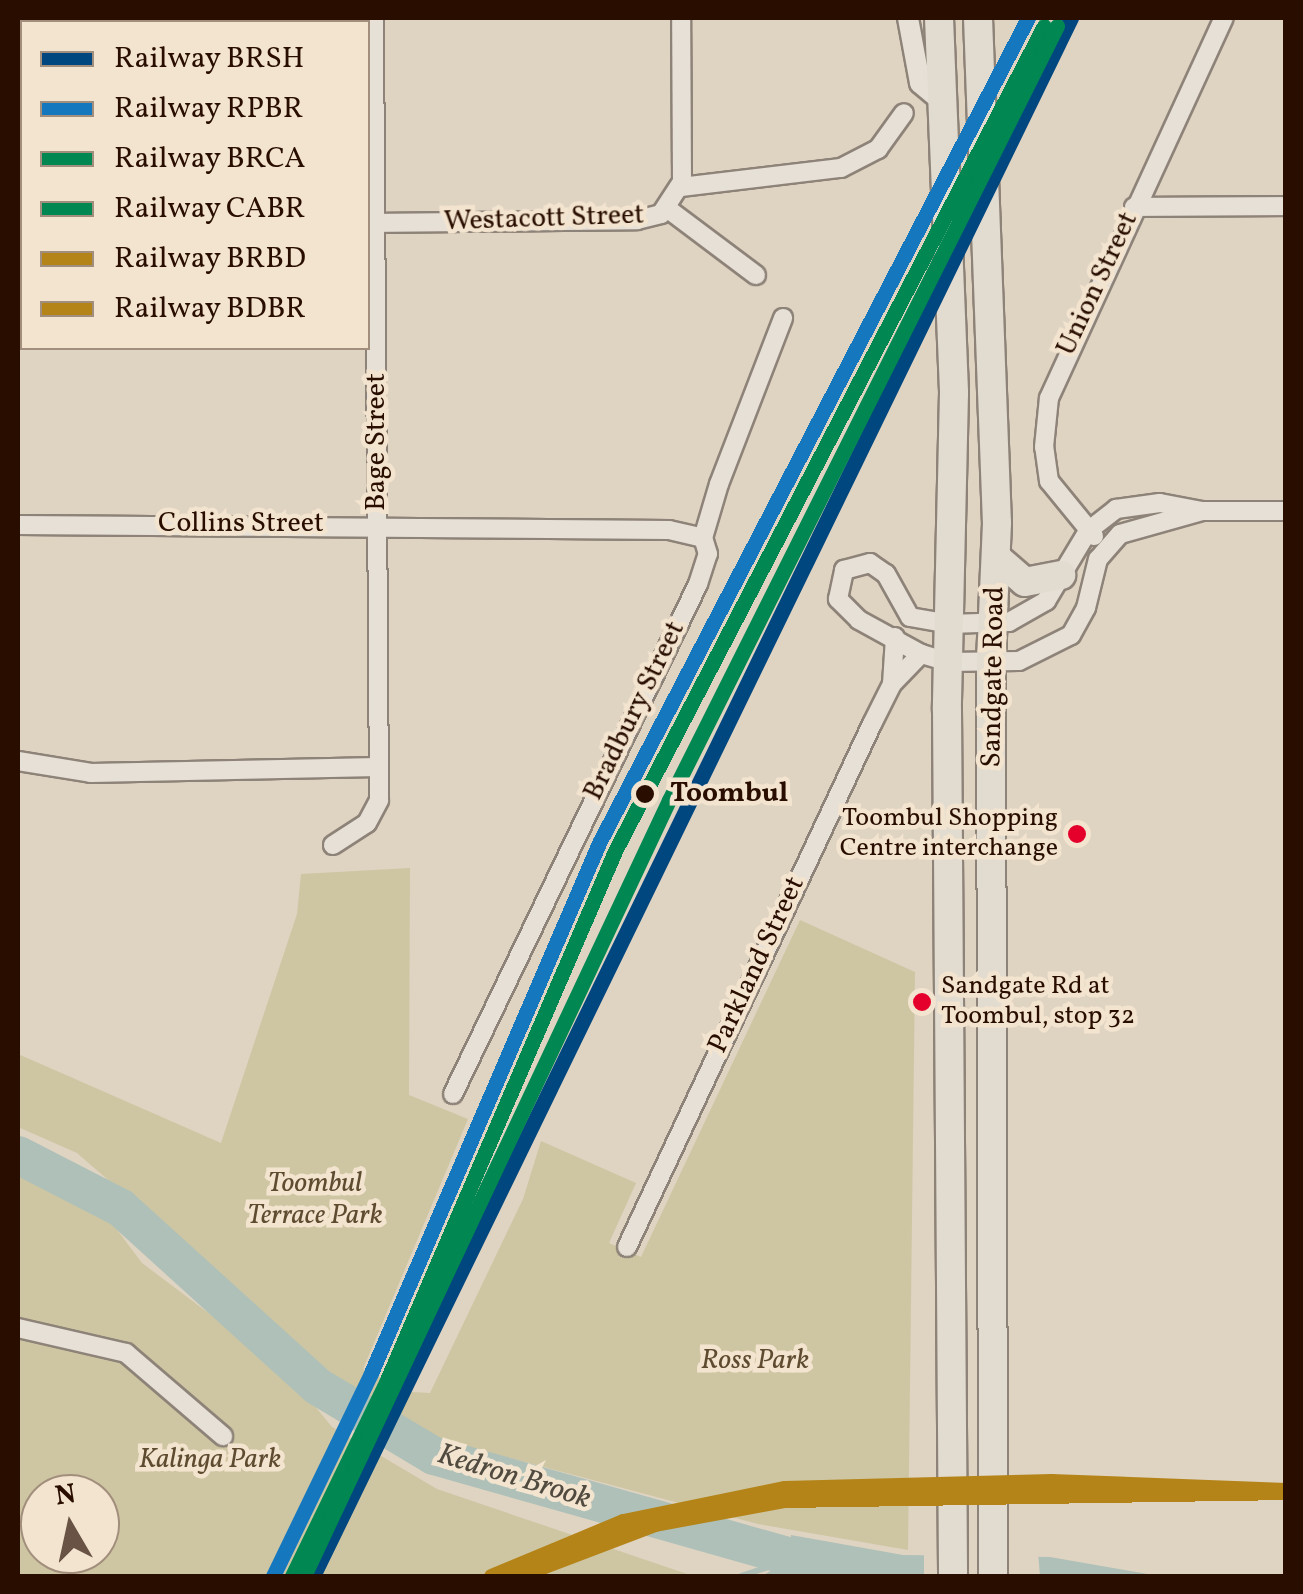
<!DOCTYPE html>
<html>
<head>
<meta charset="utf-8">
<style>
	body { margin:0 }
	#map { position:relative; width:1303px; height:1594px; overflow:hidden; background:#dfd3c2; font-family:Vollkorn,serif }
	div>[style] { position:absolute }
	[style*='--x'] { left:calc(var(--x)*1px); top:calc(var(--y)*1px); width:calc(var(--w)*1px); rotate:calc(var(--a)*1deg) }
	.green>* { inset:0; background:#cec6a2 }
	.water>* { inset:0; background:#aec0b8 }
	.pier>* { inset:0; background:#dfd3c2 }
	.stream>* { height:6px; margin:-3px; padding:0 3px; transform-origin:3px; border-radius:3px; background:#aec0b8 }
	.river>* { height:38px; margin:-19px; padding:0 19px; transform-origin:19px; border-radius:19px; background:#aec0b8 }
	.roads { filter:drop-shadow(2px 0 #8e8378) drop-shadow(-2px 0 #8e8378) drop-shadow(0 2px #8e8378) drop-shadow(0 -2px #8e8378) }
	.minor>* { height:18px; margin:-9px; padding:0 9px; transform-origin:9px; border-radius:9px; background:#e6e0d7 }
	.tertiary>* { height:20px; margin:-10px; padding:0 10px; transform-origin:10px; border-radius:10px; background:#e6e0d7 }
	.trunk>* { height:28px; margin:-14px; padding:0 14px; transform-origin:14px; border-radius:14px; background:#e2dbd0 }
	.rail-1>* { height:15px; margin:-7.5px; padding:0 7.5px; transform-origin:7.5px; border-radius:7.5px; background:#00467f }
	.rail-2>* { height:15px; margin:-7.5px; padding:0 7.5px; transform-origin:7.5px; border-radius:7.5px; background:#1578be }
	.rail-3>* { height:15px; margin:-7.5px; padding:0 7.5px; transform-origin:7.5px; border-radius:7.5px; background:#008752 }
	.rail-4>* { height:15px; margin:-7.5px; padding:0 7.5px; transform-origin:7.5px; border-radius:7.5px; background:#008752 }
	.rail-5>* { height:15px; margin:-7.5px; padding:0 7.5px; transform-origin:7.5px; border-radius:7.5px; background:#b48418 }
	.rail-6>* { height:15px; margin:-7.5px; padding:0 7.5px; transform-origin:7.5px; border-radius:7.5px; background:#b48418 }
	.dots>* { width:28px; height:28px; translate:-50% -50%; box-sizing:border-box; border:5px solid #f3e4cf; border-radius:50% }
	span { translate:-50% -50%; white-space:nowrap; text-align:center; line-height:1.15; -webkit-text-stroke:9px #f3e4cf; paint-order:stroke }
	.bus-label { font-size:26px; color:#290e00 }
	.right { translate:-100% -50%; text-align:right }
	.left { translate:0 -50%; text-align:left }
	.street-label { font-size:28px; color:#290e00 }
	.stop-label { font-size:28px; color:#290e00; font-weight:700 }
	.park-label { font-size:28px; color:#5e4b30; font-style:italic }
	.water-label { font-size:30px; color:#504a3f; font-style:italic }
	.frame { position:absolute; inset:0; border:20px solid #290e00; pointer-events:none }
	.legend { position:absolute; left:20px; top:20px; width:350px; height:330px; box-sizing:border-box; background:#f3e4cf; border:2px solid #a28e7c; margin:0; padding:12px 18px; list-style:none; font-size:30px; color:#290e00 }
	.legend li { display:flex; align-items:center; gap:20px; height:50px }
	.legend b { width:50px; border:2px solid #a28e7c }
	.north { position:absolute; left:20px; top:1474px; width:100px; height:100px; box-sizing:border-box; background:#f3e4cf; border:2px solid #a28e7c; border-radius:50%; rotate:351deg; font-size:28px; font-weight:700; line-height:40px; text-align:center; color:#290e00 }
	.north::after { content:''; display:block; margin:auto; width:35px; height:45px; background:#695344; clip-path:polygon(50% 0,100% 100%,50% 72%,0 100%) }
</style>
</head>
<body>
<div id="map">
	<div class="green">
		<i style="clip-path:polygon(410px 868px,409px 1095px,468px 1119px,363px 1369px,411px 1392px,430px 1393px,523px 1199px,541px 1141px,636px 1183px,609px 1243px,641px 1257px,800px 920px,915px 972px,908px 1550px,758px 1524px,438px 1439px,345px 1385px,77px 1153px,18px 1127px,18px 1054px,221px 1143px,297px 914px,301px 874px)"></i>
		<i style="clip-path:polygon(evenodd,18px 1169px,100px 1207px,142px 1263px,287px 1372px,332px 1427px,437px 1489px,693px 1576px,18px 1576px,18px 1169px,40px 1494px,100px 1494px,100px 1554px,40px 1554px,40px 1494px)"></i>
	</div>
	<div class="water">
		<i style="clip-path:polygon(791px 1535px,903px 1555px,1050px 1557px,1159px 1576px,762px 1576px,789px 1560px)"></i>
	</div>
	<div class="pier">
		<i style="clip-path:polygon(924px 1550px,1038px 1552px,1040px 1576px,924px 1576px)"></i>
	</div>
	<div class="stream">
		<i style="--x:741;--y:1576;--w:51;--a:-18.4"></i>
	</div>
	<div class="river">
		<i style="--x:18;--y:1155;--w:116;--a:27.2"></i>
		<i style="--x:121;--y:1208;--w:265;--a:42.2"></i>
		<i style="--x:317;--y:1386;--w:136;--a:30.9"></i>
		<i style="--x:434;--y:1456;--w:442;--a:15.8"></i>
	</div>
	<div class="roads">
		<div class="minor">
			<i style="--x:681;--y:187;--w:161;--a:-6.8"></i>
			<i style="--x:841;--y:168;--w:42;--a:-27.2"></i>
			<i style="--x:878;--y:149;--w:44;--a:-54.2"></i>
			<i style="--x:1134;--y:207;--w:152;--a:-0.4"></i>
			<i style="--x:668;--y:209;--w:110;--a:36.9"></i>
			<i style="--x:368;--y:223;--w:269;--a:-0.6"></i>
			<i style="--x:637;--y:220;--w:25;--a:-14"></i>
			<i style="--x:661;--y:214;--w:38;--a:-57"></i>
			<i style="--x:682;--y:182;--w:164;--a:-90.3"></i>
			<i style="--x:18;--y:225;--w:4;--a:0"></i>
			<i style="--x:1202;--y:511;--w:85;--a:164.3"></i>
			<i style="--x:1120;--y:534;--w:33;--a:131"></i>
			<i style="--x:1098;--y:559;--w:50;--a:103.8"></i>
			<i style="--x:1086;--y:608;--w:31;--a:119"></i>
			<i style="--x:1071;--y:635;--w:58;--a:153.4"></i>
			<i style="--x:1019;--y:661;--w:71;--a:179.2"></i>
			<i style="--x:948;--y:662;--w:28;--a:-163"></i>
			<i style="--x:921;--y:654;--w:71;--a:-151.3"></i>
			<i style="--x:859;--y:620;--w:30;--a:-135"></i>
			<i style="--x:838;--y:599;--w:30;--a:-78"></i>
			<i style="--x:844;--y:570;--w:27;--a:-15"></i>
			<i style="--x:870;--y:563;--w:19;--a:35"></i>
			<i style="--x:886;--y:574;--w:49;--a:60.8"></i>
			<i style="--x:910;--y:617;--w:40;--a:10"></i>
			<i style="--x:949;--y:624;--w:60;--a:-1.9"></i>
			<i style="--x:1009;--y:622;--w:43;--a:-29.6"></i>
			<i style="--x:1046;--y:601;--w:82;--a:-59"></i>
			<i style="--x:1088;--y:531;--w:36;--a:-38"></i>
			<i style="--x:1116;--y:509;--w:44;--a:-7.8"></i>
			<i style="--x:1160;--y:503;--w:43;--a:10.8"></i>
			<i style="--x:1202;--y:511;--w:84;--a:0"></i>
			<i style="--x:18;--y:525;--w:651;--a:0.44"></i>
			<i style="--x:669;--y:530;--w:35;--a:13"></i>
			<i style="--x:1094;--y:536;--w:71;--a:-129.3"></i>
			<i style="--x:1049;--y:481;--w:34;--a:-98"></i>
			<i style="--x:1044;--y:447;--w:49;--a:-84.2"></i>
			<i style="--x:1049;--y:398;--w:418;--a:-65.3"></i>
			<i style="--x:892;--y:684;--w:47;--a:-86.3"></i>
			<i style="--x:18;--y:761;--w:74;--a:9.3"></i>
			<i style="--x:91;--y:773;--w:287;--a:-1.2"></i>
			<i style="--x:333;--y:845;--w:40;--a:-32.9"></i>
			<i style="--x:367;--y:823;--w:26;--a:-62"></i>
			<i style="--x:379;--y:800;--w:782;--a:-90.37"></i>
			<i style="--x:453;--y:1094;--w:566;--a:-64.34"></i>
			<i style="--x:698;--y:584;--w:32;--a:-72"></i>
			<i style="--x:708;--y:554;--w:17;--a:-107"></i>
			<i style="--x:703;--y:538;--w:56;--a:-73.5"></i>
			<i style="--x:719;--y:484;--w:178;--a:-68.9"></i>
			<i style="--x:627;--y:1247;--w:578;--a:-64.9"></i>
			<i style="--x:872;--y:724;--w:45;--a:-63.4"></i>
			<i style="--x:892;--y:684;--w:42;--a:-46"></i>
			<i style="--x:18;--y:1328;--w:111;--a:13"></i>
			<i style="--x:126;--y:1353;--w:128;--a:40.6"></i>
		</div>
		<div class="tertiary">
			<i style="--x:908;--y:18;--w:66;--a:79.5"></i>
			<i style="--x:920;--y:83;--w:31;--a:40"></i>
		</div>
		<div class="trunk">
			<i style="--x:939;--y:18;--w:375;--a:87.7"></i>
			<i style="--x:954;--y:393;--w:317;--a:91.3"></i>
			<i style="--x:947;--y:710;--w:866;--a:89.6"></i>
			<i style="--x:978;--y:18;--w:505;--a:87.85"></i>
			<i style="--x:997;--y:523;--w:140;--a:92.5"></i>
			<i style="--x:991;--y:663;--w:913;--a:89.87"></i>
			<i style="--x:996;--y:557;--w:38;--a:41"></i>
			<i style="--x:1025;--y:582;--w:37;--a:-11"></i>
		</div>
	</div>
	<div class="rail-1">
		<i style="--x:313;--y:1576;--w:1733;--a:-64.06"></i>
	</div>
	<div class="rail-2">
		<i style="--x:273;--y:1576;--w:225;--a:-64.2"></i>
		<i style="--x:371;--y:1373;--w:577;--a:-66.72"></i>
		<i style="--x:599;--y:843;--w:930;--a:-62.53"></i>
	</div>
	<div class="rail-3">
		<i style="--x:292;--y:1576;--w:218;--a:-64.1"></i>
		<i style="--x:387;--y:1380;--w:576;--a:-66.68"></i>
		<i style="--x:615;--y:851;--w:930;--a:-62.53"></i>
	</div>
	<div class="rail-4">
		<i style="--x:304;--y:1576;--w:858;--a:-64.81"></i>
		<i style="--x:669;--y:800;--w:866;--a:-63.38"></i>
	</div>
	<div class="rail-5">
		<i style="--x:491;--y:1576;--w:143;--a:-22.6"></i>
		<i style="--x:623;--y:1521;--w:164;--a:-11.6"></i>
		<i style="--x:784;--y:1488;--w:267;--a:-1.5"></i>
		<i style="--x:1051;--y:1481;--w:235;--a:2.2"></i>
	</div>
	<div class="rail-6">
		<i style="--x:518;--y:1576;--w:147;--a:-20.8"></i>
		<i style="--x:655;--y:1524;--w:132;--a:-10.5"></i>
		<i style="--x:785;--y:1500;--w:501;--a:-0.91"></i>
	</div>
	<div class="dots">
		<i style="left:645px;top:794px;background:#290e00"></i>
		<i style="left:1077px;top:834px;background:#e4002b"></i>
		<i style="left:922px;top:1002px;background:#e4002b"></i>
	</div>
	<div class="bus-label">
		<span class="right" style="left:1058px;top:834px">Toombul Shopping<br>Centre interchange</span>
		<span class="left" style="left:941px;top:1002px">Sandgate Rd at<br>Toombul, stop 32</span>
	</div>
	<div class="street-label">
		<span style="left:544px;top:219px;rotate:-2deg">Westacott Street</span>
		<span style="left:1098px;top:284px;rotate:-65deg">Union Street</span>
		<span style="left:377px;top:442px;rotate:-90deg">Bage Street</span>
		<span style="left:241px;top:524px">Collins Street</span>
		<span style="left:994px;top:677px;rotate:-89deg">Sandgate Road</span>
		<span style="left:635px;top:711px;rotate:-64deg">Bradbury Street</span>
		<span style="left:757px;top:965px;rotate:-65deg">Parkland Street</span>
	</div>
	<div class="stop-label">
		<span class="left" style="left:670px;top:794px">Toombul</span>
	</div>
	<div class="park-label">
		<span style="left:315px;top:1200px">Toombul<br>Terrace Park</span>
		<span style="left:755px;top:1361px">Ross Park</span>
		<span style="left:210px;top:1460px">Kalinga Park</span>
	</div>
	<div class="water-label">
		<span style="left:514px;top:1477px;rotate:17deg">Kedron Brook</span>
	</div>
	<div class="frame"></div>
	<ul class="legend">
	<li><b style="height:12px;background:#00467f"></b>Railway BRSH</li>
	<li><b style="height:12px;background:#1578be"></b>Railway RPBR</li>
	<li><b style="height:12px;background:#008752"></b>Railway BRCA</li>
	<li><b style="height:12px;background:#008752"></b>Railway CABR</li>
	<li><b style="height:12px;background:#b48418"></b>Railway BRBD</li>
	<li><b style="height:12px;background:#b48418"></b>Railway BDBR</li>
	</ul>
	<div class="north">N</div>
</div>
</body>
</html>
